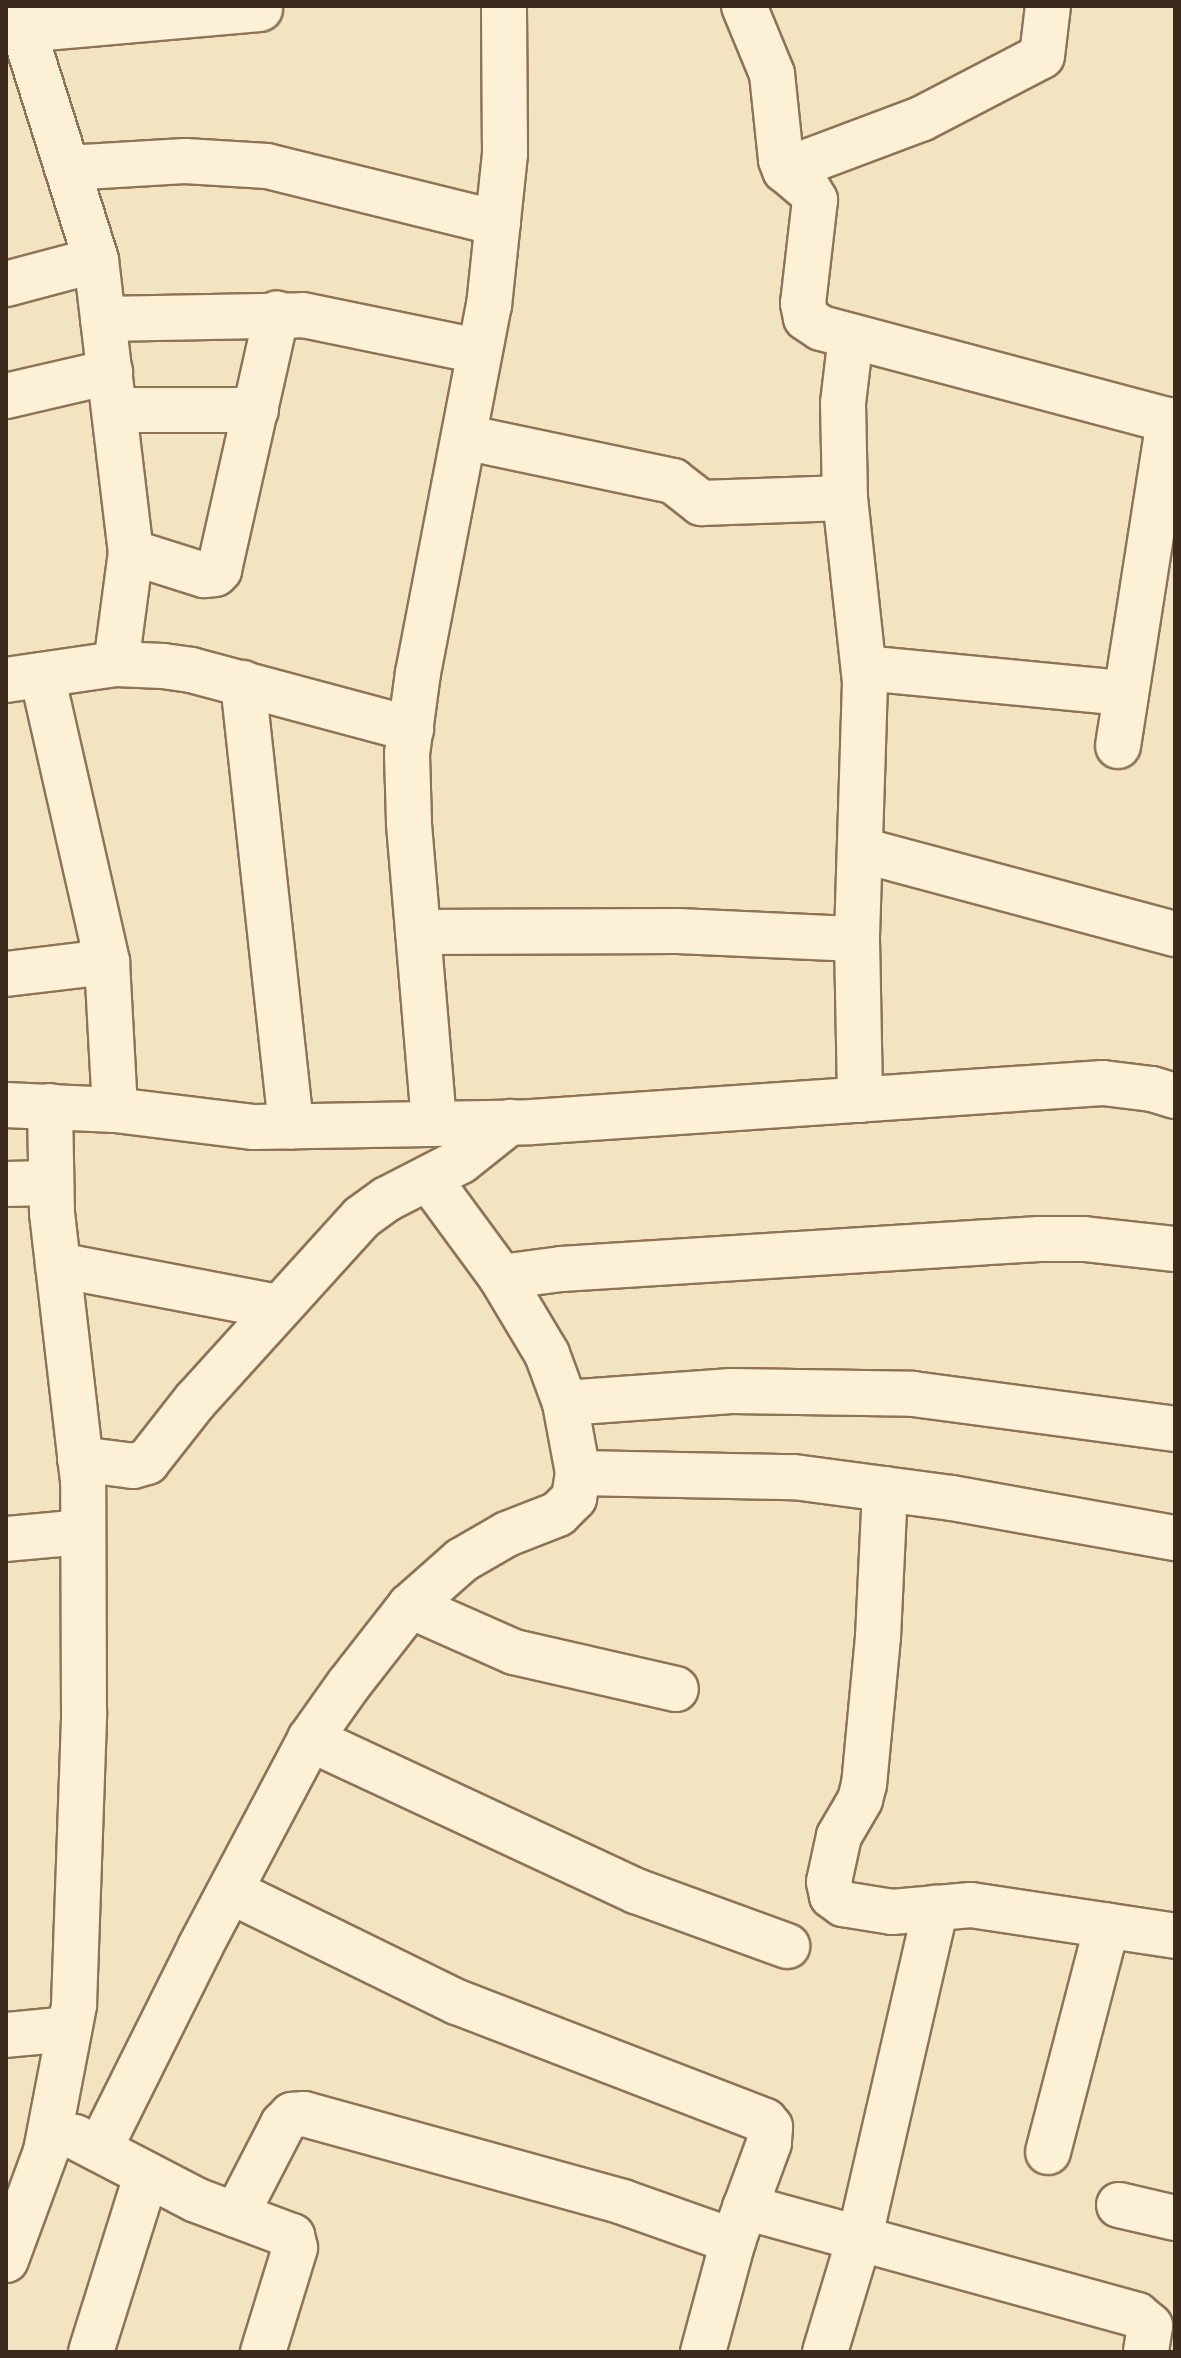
<!DOCTYPE html>
<html>
<head>
<meta charset="utf-8">
<style>
	body { margin:0 }
	#map { position:relative; width:1181px; height:2358px; overflow:hidden; background:#f2e3c1; font-family:"IBM Plex Serif",serif }
	div>[style] { position:absolute }
	[style*='--x'] { left:calc(var(--x)*1px); top:calc(var(--y)*1px); width:calc(var(--w)*1px); rotate:calc(var(--a)*1deg) }
	.roads { filter:drop-shadow(2px 0 #8e7357) drop-shadow(-2px 0 #8e7357) drop-shadow(0 2px #8e7357) drop-shadow(0 -2px #8e7357) }
	.minor>* { height:44px; margin:-22px; padding:0 22px; transform-origin:22px; border-radius:22px; background:#fcf0d6 }
	span { translate:-50% -50%; white-space:nowrap; text-align:center; line-height:1.15; -webkit-text-stroke:6px #f9edd2; paint-order:stroke }
	.frame { position:absolute; inset:0; border:8px solid #3c2b1c; pointer-events:none }
</style>
</head>
<body>
<div id="map">
	<div class="roads">
		<div class="minor">
			<i style="--x:16;--y:6;--w:266;--a:72.5"></i>
			<i style="--x:96;--y:260;--w:294;--a:83.2"></i>
			<i style="--x:131;--y:552;--w:113;--a:97.6"></i>
			<i style="--x:744;--y:6;--w:74;--a:67.6"></i>
			<i style="--x:772;--y:74;--w:86;--a:84"></i>
			<i style="--x:781;--y:160;--w:11;--a:68"></i>
			<i style="--x:785;--y:170;--w:31;--a:40"></i>
			<i style="--x:809;--y:190;--w:12;--a:59"></i>
			<i style="--x:815;--y:200;--w:104;--a:96.6"></i>
			<i style="--x:803;--y:303;--w:15;--a:79"></i>
			<i style="--x:806;--y:318;--w:18;--a:34"></i>
			<i style="--x:821;--y:328;--w:366;--a:14.9"></i>
			<i style="--x:24;--y:30;--w:237;--a:-5.1"></i>
			<i style="--x:67;--y:168;--w:118;--a:-3.4"></i>
			<i style="--x:185;--y:161;--w:82;--a:3.5"></i>
			<i style="--x:267;--y:166;--w:238;--a:13.9"></i>
			<i style="--x:785;--y:170;--w:145;--a:-20.6"></i>
			<i style="--x:921;--y:119;--w:136;--a:-27.5"></i>
			<i style="--x:1042;--y:56;--w:50;--a:-83.2"></i>
			<i style="--x:6;--y:284;--w:93;--a:-14.9"></i>
			<i style="--x:103;--y:319;--w:200;--a:-1.1"></i>
			<i style="--x:303;--y:315;--w:180;--a:11.6"></i>
			<i style="--x:851;--y:336;--w:67;--a:96.8"></i>
			<i style="--x:843;--y:403;--w:95;--a:88.8"></i>
			<i style="--x:845;--y:498;--w:185;--a:83.8"></i>
			<i style="--x:865;--y:682;--w:257;--a:91.8"></i>
			<i style="--x:857;--y:939;--w:161;--a:88.9"></i>
			<i style="--x:6;--y:396;--w:107;--a:-13"></i>
			<i style="--x:115;--y:410;--w:141;--a:0"></i>
			<i style="--x:464;--y:437;--w:214;--a:11.9"></i>
			<i style="--x:673;--y:481;--w:36;--a:38"></i>
			<i style="--x:701;--y:503;--w:144;--a:-2"></i>
			<i style="--x:131;--y:552;--w:77;--a:17.5"></i>
			<i style="--x:204;--y:575;--w:11;--a:-5"></i>
			<i style="--x:215;--y:574;--w:6;--a:-45"></i>
			<i style="--x:219;--y:570;--w:263;--a:-77.3"></i>
			<i style="--x:864;--y:668;--w:263;--a:5.5"></i>
			<i style="--x:42;--y:675;--w:294;--a:77.2"></i>
			<i style="--x:107;--y:962;--w:148;--a:86.9"></i>
			<i style="--x:6;--y:680;--w:111;--a:-8.3"></i>
			<i style="--x:116;--y:664;--w:47;--a:2.4"></i>
			<i style="--x:163;--y:666;--w:28;--a:8"></i>
			<i style="--x:191;--y:670;--w:228;--a:15"></i>
			<i style="--x:243;--y:683;--w:446;--a:83.8"></i>
			<i style="--x:1118;--y:746;--w:330;--a:-81.1"></i>
			<i style="--x:861;--y:850;--w:325;--a:15"></i>
			<i style="--x:418;--y:932;--w:260;--a:-0.2"></i>
			<i style="--x:678;--y:931;--w:179;--a:2.6"></i>
			<i style="--x:6;--y:974;--w:102;--a:-6.8"></i>
			<i style="--x:6;--y:1105;--w:109;--a:2.6"></i>
			<i style="--x:115;--y:1110;--w:140;--a:7"></i>
			<i style="--x:254;--y:1127;--w:278;--a:-1"></i>
			<i style="--x:532;--y:1122;--w:572;--a:-3.91"></i>
			<i style="--x:1103;--y:1083;--w:49;--a:7"></i>
			<i style="--x:1152;--y:1089;--w:24;--a:17"></i>
			<i style="--x:434;--y:1122;--w:301;--a:-94.8"></i>
			<i style="--x:409;--y:822;--w:68;--a:-91.7"></i>
			<i style="--x:407;--y:754;--w:82;--a:-82.3"></i>
			<i style="--x:418;--y:673;--w:374;--a:-79.1"></i>
			<i style="--x:489;--y:306;--w:154;--a:-84"></i>
			<i style="--x:505;--y:153;--w:147;--a:-90.4"></i>
			<i style="--x:6;--y:1184;--w:45;--a:-1.3"></i>
			<i style="--x:58;--y:1265;--w:225;--a:10.8"></i>
			<i style="--x:501;--y:1277;--w:61;--a:-7.6"></i>
			<i style="--x:561;--y:1269;--w:479;--a:-3.6"></i>
			<i style="--x:1039;--y:1239;--w:45;--a:0"></i>
			<i style="--x:1084;--y:1239;--w:92;--a:6.3"></i>
			<i style="--x:565;--y:1403;--w:167;--a:-4.1"></i>
			<i style="--x:732;--y:1391;--w:181;--a:0.9"></i>
			<i style="--x:913;--y:1394;--w:264;--a:7.6"></i>
			<i style="--x:80;--y:1459;--w:53;--a:7.5"></i>
			<i style="--x:133;--y:1466;--w:15;--a:-16"></i>
			<i style="--x:147;--y:1462;--w:78;--a:-51.8"></i>
			<i style="--x:195;--y:1401;--w:248;--a:-47.8"></i>
			<i style="--x:362;--y:1217;--w:31;--a:-36"></i>
			<i style="--x:387;--y:1199;--w:83;--a:-27.2"></i>
			<i style="--x:461;--y:1161;--w:63;--a:-38.5"></i>
			<i style="--x:578;--y:1473;--w:216;--a:1.1"></i>
			<i style="--x:794;--y:1477;--w:159;--a:7.6"></i>
			<i style="--x:952;--y:1498;--w:227;--a:10.2"></i>
			<i style="--x:885;--y:1489;--w:148;--a:92.7"></i>
			<i style="--x:878;--y:1637;--w:148;--a:95.4"></i>
			<i style="--x:864;--y:1784;--w:16;--a:104"></i>
			<i style="--x:860;--y:1800;--w:42;--a:120.3"></i>
			<i style="--x:839;--y:1836;--w:47;--a:102.3"></i>
			<i style="--x:829;--y:1882;--w:14;--a:78"></i>
			<i style="--x:832;--y:1896;--w:14;--a:36"></i>
			<i style="--x:843;--y:1904;--w:50;--a:9.3"></i>
			<i style="--x:892;--y:1912;--w:79;--a:-5.1"></i>
			<i style="--x:971;--y:1905;--w:206;--a:8.6"></i>
			<i style="--x:6;--y:1539;--w:77;--a:-5.2"></i>
			<i style="--x:410;--y:1606;--w:114;--a:23.9"></i>
			<i style="--x:514;--y:1652;--w:166;--a:12.9"></i>
			<i style="--x:310;--y:1739;--w:360;--a:25"></i>
			<i style="--x:636;--y:1891;--w:161;--a:20"></i>
			<i style="--x:230;--y:1891;--w:253;--a:26.1"></i>
			<i style="--x:457;--y:2002;--w:330;--a:21.1"></i>
			<i style="--x:765;--y:2121;--w:8;--a:50"></i>
			<i style="--x:770;--y:2127;--w:16;--a:94"></i>
			<i style="--x:769;--y:2143;--w:104;--a:110.2"></i>
			<i style="--x:733;--y:2241;--w:115;--a:105.1"></i>
			<i style="--x:6;--y:2035;--w:63;--a:-5.4"></i>
			<i style="--x:75;--y:2137;--w:136;--a:27.5"></i>
			<i style="--x:196;--y:2200;--w:103;--a:20.6"></i>
			<i style="--x:292;--y:2236;--w:12;--a:76"></i>
			<i style="--x:295;--y:2248;--w:109;--a:107.1"></i>
			<i style="--x:100;--y:2148;--w:225;--a:-63.5"></i>
			<i style="--x:200;--y:1947;--w:235;--a:-62.1"></i>
			<i style="--x:310;--y:1739;--w:67;--a:-54.7"></i>
			<i style="--x:349;--y:1684;--w:99;--a:-52"></i>
			<i style="--x:410;--y:1606;--w:69;--a:-41.5"></i>
			<i style="--x:462;--y:1560;--w:52;--a:-30"></i>
			<i style="--x:507;--y:1534;--w:55;--a:-21.4"></i>
			<i style="--x:558;--y:1514;--w:23;--a:-45"></i>
			<i style="--x:574;--y:1498;--w:25;--a:-81"></i>
			<i style="--x:578;--y:1473;--w:71;--a:-100.5"></i>
			<i style="--x:565;--y:1403;--w:52;--a:-110.2"></i>
			<i style="--x:547;--y:1354;--w:90;--a:-120.9"></i>
			<i style="--x:501;--y:1277;--w:122;--a:-126.3"></i>
			<i style="--x:1048;--y:2152;--w:234;--a:-75.4"></i>
			<i style="--x:1119;--y:2205;--w:57;--a:13.1"></i>
			<i style="--x:745;--y:2207;--w:407;--a:15.4"></i>
			<i style="--x:1137;--y:2315;--w:17;--a:40"></i>
			<i style="--x:1150;--y:2326;--w:26;--a:99"></i>
			<i style="--x:236;--y:2215;--w:102;--a:-62.7"></i>
			<i style="--x:283;--y:2124;--w:13;--a:-45"></i>
			<i style="--x:292;--y:2115;--w:12;--a:-5"></i>
			<i style="--x:304;--y:2114;--w:331;--a:15.4"></i>
			<i style="--x:623;--y:2202;--w:117;--a:19.5"></i>
			<i style="--x:6;--y:2260;--w:116;--a:-69.8"></i>
			<i style="--x:46;--y:2151;--w:149;--a:-79.1"></i>
			<i style="--x:74;--y:2005;--w:293;--a:-88"></i>
			<i style="--x:84;--y:1712;--w:231;--a:-90.2"></i>
			<i style="--x:83;--y:1481;--w:270;--a:-96.6"></i>
			<i style="--x:52;--y:1213;--w:107;--a:-91.1"></i>
			<i style="--x:91;--y:2352;--w:184;--a:-72.6"></i>
			<i style="--x:825;--y:2352;--w:121;--a:-73.2"></i>
			<i style="--x:860;--y:2236;--w:337;--a:-77"></i>
		</div>
	</div>
	<div class="frame"></div>
</div>
</body>
</html>
